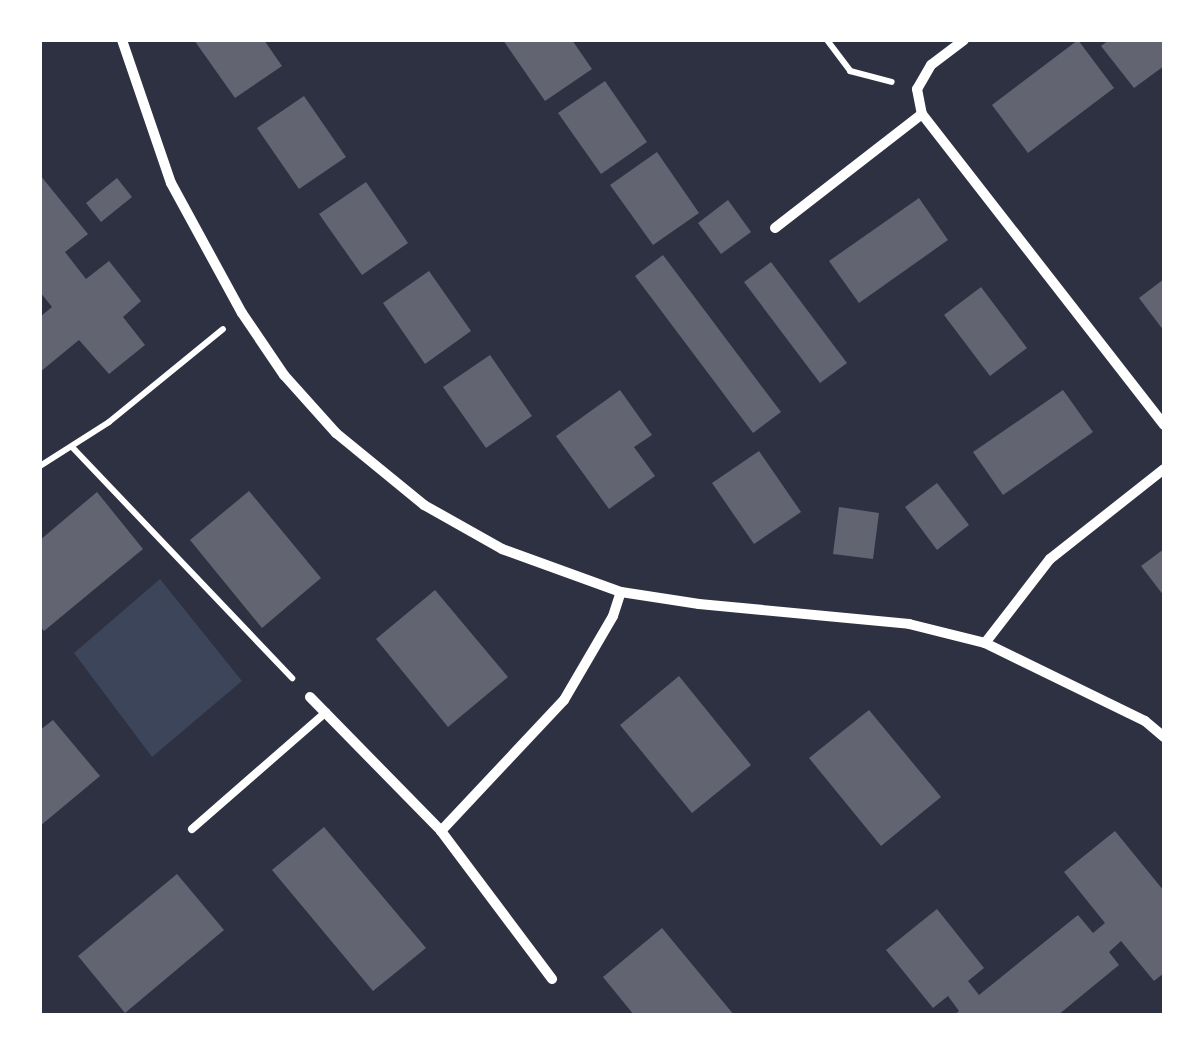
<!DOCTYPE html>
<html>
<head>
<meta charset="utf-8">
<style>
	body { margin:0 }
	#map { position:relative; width:1204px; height:1055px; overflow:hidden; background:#2d3142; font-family:"Archivo Narrow",sans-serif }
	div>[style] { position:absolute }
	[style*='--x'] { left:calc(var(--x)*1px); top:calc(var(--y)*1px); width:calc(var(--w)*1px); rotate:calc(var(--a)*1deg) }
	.green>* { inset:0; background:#3c4559 }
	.building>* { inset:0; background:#626471 }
	.path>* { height:6px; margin:-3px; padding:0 3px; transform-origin:3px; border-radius:3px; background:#fff }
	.service>* { height:8px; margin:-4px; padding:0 4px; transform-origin:4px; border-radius:4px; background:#fff }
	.minor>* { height:10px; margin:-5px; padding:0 5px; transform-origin:5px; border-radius:5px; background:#fff }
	span { translate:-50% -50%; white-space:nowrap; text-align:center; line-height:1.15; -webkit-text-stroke:9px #fff; paint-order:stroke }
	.frame { position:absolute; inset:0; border:42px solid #fff; pointer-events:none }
</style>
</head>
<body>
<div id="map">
	<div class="green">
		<i style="clip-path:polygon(160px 579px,242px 681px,152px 757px,74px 653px)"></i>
	</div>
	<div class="building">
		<i style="clip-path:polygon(194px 40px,264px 40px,282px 66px,235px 98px)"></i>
		<i style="clip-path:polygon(503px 40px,572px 40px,592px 69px,545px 101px)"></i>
		<i style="clip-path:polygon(1078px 40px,1114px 88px,1028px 153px,992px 105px)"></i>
		<i style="clip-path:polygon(1109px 40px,1164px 40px,1164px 66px,1134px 88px,1101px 46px)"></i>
		<i style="clip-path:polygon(605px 81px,647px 142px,601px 174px,558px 113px)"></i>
		<i style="clip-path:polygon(304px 96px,346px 157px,299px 189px,257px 128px)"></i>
		<i style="clip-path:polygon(657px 152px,699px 213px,653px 245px,610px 185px)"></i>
		<i style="clip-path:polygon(40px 175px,88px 234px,65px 252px,86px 279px,109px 261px,141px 301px,123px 317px,145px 345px,109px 374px,79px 340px,40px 372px,40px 317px,52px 307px,40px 292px)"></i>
		<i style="clip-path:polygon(117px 178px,132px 197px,101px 222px,86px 203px)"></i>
		<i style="clip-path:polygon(366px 182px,408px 243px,362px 275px,319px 214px)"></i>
		<i style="clip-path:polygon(919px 198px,948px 240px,859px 303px,829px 261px)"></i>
		<i style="clip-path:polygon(728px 200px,751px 232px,721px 254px,698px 223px)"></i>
		<i style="clip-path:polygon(663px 255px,781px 412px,753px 433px,635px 276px)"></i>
		<i style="clip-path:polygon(771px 262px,847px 363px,820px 383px,744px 282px)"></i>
		<i style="clip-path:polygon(429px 271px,471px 331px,425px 364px,383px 303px)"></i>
		<i style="clip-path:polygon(1164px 279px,1164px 331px,1139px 298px)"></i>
		<i style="clip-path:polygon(981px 287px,1027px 348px,990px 376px,944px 315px)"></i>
		<i style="clip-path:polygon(490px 355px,532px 416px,486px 448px,443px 387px)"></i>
		<i style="clip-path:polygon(620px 390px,652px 435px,634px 447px,655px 476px,609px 509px,556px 436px)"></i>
		<i style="clip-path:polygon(1063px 390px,1093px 432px,1003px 495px,973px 452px)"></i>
		<i style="clip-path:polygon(759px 451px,801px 512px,754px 544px,712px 483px)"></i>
		<i style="clip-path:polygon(937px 483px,969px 525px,937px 550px,905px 507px)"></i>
		<i style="clip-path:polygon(249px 491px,321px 578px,262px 628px,190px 540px)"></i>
		<i style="clip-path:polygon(97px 492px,143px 549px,44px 631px,40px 626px,40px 540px)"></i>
		<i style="clip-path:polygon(839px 507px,879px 513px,873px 559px,833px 554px)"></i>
		<i style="clip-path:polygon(1164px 549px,1164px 596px,1141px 566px)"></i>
		<i style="clip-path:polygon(435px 590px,508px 677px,448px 727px,376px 639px)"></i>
		<i style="clip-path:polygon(679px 676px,751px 765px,692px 813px,620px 725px)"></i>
		<i style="clip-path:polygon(869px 710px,941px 797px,881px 846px,809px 758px)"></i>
		<i style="clip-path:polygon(53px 720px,100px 776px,40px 826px,40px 730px)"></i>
		<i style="clip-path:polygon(324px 827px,426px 948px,373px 991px,272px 870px)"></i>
		<i style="clip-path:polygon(1115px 831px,1164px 891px,1164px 973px,1154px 981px,1121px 941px,1109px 952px,1119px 965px,1058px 1015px,954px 1015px,959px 1011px,948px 996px,933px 1008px,886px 950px,937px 909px,984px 968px,968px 981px,979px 995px,1078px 915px,1093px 933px,1105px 923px,1064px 872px)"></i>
		<i style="clip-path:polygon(177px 874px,224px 930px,125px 1013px,78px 956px)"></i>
		<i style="clip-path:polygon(662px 928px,734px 1015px,634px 1015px,603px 977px)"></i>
	</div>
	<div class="path">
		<i style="--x:827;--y:40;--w:39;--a:53"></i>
		<i style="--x:850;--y:71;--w:43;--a:14.7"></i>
		<i style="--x:73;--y:448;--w:318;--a:46.4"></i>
		<i style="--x:40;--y:466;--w:82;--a:-32.5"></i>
		<i style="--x:109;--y:422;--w:147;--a:-39.2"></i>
	</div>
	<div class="service">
		<i style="--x:192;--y:829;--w:178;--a:-41.1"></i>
	</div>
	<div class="minor">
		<i style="--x:122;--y:40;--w:151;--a:71.1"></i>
		<i style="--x:171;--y:183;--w:148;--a:61.4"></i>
		<i style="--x:242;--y:313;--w:75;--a:55.9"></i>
		<i style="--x:284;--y:375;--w:78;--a:48.1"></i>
		<i style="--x:336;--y:433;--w:114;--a:39.3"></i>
		<i style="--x:424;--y:505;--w:90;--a:29.4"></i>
		<i style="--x:502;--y:549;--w:127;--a:19.9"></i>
		<i style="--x:621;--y:592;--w:79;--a:8.7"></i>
		<i style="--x:699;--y:604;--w:211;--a:5.4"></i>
		<i style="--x:909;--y:624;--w:78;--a:14"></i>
		<i style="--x:985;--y:643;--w:178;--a:26"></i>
		<i style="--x:1145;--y:721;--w:25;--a:40"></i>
		<i style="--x:964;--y:40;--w:41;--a:142.9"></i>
		<i style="--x:931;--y:65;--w:28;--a:120"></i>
		<i style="--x:917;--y:89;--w:25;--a:79"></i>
		<i style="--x:922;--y:114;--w:394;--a:52.1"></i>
		<i style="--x:775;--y:228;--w:186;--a:-37.8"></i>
		<i style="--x:985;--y:643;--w:106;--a:-52.3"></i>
		<i style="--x:1050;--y:559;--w:145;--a:-38.3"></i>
		<i style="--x:310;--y:697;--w:187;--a:45.6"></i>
		<i style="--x:441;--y:831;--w:180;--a:-46.8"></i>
		<i style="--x:564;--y:700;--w:97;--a:-59.7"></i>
		<i style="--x:613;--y:616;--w:25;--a:-72"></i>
		<i style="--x:441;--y:831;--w:185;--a:53.1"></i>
	</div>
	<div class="frame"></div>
</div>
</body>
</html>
